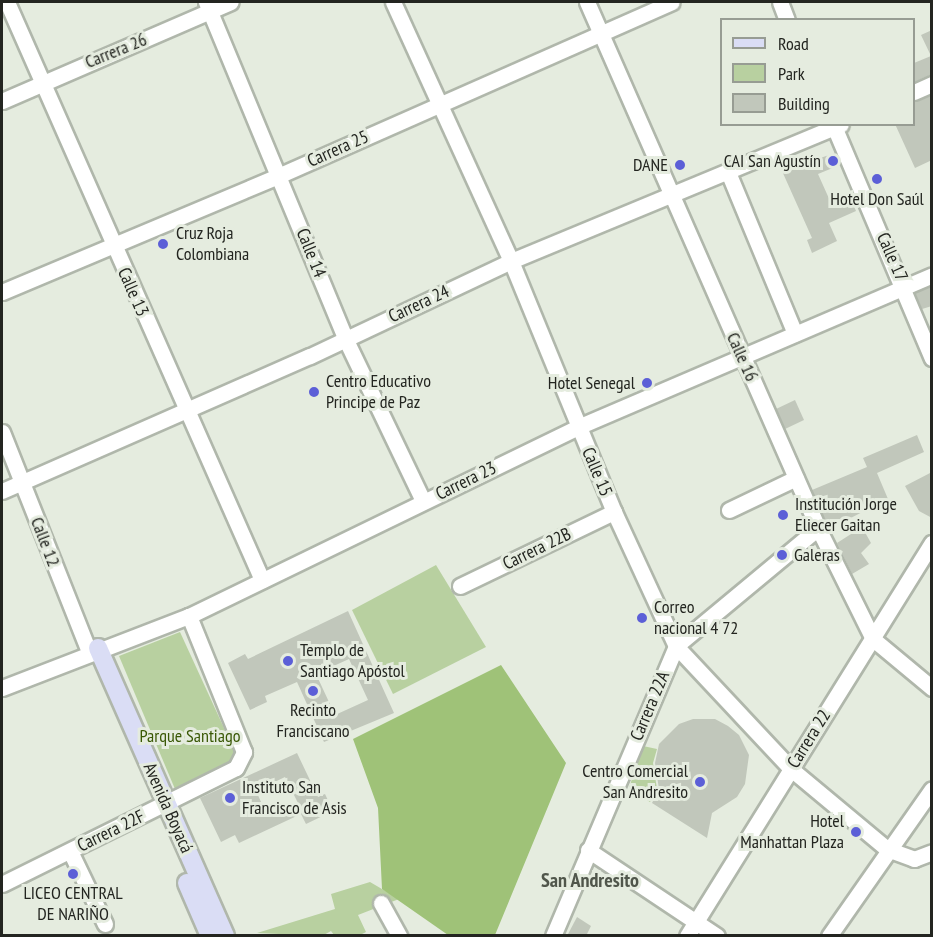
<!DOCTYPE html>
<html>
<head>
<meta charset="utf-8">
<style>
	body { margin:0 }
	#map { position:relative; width:933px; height:937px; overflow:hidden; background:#e5ecdf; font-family:"PT Sans Narrow",sans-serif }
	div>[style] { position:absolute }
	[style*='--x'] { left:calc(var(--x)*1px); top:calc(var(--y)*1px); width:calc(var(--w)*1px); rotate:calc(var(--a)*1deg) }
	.green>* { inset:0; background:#b8d0a0 }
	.forest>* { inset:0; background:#9fc278 }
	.building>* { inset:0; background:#c1c7bb }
	.roads { filter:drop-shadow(2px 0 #b0b7ab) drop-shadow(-2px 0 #b0b7ab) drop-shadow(0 2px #b0b7ab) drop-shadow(0 -2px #b0b7ab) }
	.minor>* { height:15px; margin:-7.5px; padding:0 7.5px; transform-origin:7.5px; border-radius:7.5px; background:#fff }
	.major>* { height:18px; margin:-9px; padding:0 9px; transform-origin:9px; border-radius:9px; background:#daddf5 }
	.dots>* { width:16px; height:16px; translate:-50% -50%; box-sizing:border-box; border:3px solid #e5ecdf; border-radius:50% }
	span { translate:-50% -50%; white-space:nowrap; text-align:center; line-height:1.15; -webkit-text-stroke:6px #e5ecdf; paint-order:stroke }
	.street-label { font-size:18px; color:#232520 }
	.poi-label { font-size:18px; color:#232520 }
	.right { translate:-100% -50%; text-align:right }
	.left { translate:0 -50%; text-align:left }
	.park-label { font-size:18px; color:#395805 }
	.neighbourhood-label { font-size:20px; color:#50564b; font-weight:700 }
	.frame { position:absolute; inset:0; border:3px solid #232520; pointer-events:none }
	.legend { position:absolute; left:720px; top:18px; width:195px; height:108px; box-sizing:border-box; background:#e5ecdf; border:2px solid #979c93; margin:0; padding:8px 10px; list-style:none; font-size:18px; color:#232520 }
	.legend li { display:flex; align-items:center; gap:12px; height:30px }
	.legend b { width:30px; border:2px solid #979c93 }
</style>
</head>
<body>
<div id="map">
	<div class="green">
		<i style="clip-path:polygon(436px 565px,486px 647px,393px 694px,352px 610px)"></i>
		<i style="clip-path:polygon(180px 632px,235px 752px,231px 763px,175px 789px,119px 656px)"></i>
		<i style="clip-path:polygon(643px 746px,657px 749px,653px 763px,657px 789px,650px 802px,629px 788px)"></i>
		<i style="clip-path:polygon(370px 882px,399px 899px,358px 915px,366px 932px,360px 935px,334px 935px,331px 931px,322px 936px,257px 933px,335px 909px,331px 894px)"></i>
	</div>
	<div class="forest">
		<i style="clip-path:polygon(501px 665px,566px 763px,495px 935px,448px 935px,382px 889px,378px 808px,353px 739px)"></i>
	</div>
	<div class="building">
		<i style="clip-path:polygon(932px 30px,932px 74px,914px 82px,914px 63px,931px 56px,921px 35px)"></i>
		<i style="clip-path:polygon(932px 95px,932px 160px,915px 168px,895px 124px,914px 124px,914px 102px)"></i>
		<i style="clip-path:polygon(835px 153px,840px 165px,818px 174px,831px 203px,849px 195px,856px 211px,829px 223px,837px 241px,812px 253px,807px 240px,812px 238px,782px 171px)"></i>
		<i style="clip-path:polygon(932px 286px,932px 306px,922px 309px,915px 293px)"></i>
		<i style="clip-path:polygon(795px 400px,804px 420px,785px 429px,776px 409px)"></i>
		<i style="clip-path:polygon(917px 435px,924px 452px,877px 473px,888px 499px,829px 529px,812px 490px,867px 467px,863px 458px)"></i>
		<i style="clip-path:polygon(932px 472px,932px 518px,919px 511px,905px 486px)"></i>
		<i style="clip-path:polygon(862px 527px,871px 543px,861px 553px,869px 564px,852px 574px,837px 543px)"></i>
		<i style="clip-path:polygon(evenodd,348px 611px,394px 713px,324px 742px,297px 682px,265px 696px,267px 702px,250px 710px,228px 663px,245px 654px,248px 659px,348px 611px,349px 659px,368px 700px,335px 715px,316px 674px,349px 659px)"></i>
		<i style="clip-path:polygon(693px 719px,715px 719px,728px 726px,739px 735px,749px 755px,745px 784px,737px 797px,712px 813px,707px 838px,652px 803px,659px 789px,655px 763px,659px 744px,679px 724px)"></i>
		<i style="clip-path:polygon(evenodd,297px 753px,318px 797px,325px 794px,333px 811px,306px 824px,301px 814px,239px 843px,235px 835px,221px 842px,200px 798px,297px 753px,285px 777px,298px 803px,268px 817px,256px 791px,285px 777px)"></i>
		<i style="clip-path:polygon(577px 917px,591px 926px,586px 936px,567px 936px)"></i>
	</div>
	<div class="roads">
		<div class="minor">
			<i style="--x:7;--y:2;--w:632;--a:66.19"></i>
			<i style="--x:206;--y:2;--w:364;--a:67.5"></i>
			<i style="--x:345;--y:338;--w:181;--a:64.4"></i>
			<i style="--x:393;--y:2;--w:285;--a:65.5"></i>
			<i style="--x:511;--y:261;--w:271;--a:67.7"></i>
			<i style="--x:614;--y:512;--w:148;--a:65.2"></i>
			<i style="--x:676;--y:646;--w:168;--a:46.9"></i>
			<i style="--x:791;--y:769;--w:125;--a:39.8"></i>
			<i style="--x:887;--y:849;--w:29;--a:20"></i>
			<i style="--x:914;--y:859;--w:19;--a:-21"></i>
			<i style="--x:587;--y:2;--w:574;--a:66.29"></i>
			<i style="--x:818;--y:528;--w:124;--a:63.6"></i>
			<i style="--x:873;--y:639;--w:77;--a:39.7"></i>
			<i style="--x:780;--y:2;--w:19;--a:69"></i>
			<i style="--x:914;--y:92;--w:20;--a:-24"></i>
			<i style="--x:2;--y:101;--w:249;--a:-23.4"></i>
			<i style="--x:833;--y:124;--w:254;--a:67.1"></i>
			<i style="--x:728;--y:172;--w:175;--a:67.5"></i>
			<i style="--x:2;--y:292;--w:302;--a:-22.8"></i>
			<i style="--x:280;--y:175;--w:428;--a:-23.8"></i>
			<i style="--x:2;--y:432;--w:237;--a:68.4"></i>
			<i style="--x:2;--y:491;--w:336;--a:-23.7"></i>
			<i style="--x:310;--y:356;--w:222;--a:-25.3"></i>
			<i style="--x:511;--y:261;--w:357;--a:-22.5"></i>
			<i style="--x:729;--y:510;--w:74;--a:-25.5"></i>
			<i style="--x:460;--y:586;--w:171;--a:-25.7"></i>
			<i style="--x:2;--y:688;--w:200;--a:-21.1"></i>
			<i style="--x:189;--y:616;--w:432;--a:-25.9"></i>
			<i style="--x:578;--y:427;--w:385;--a:-23.2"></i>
			<i style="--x:588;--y:850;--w:155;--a:33.7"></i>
			<i style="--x:70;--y:851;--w:81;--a:64.4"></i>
			<i style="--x:2;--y:884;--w:261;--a:-26.4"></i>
			<i style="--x:236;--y:768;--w:18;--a:-63"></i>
			<i style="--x:244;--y:752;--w:147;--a:-112"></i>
			<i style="--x:381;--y:903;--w:38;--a:61"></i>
			<i style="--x:553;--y:936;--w:315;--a:-67"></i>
			<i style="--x:676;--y:646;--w:185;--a:-39.7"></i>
			<i style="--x:687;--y:936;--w:463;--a:-58.1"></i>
			<i style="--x:829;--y:936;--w:179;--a:-55"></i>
		</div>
		<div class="major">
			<i style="--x:98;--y:648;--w:315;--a:66.2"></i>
			<i style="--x:187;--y:883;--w:58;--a:66.5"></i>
		</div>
	</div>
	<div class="dots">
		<i style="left:833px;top:161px;background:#5c5fd7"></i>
		<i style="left:680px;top:165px;background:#5c5fd7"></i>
		<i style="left:877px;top:179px;background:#5c5fd7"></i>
		<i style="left:163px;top:244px;background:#5c5fd7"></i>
		<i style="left:647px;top:383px;background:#5c5fd7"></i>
		<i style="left:314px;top:392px;background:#5c5fd7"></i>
		<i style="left:783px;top:515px;background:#5c5fd7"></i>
		<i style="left:782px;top:555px;background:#5c5fd7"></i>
		<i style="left:642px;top:618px;background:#5c5fd7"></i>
		<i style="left:288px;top:661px;background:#5c5fd7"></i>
		<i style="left:313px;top:691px;background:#5c5fd7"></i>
		<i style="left:700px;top:782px;background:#5c5fd7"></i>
		<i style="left:230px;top:798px;background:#5c5fd7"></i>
		<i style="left:856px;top:832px;background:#5c5fd7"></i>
		<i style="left:73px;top:874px;background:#5c5fd7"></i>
	</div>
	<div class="street-label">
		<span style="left:116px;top:51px;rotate:-22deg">Carrera 26</span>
		<span style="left:338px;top:149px;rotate:-24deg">Carrera 25</span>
		<span style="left:311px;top:253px;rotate:68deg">Calle 14</span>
		<span style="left:892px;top:257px;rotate:66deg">Calle 17</span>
		<span style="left:133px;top:292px;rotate:66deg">Calle 13</span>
		<span style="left:419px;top:304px;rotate:-25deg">Carrera 24</span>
		<span style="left:742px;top:357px;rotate:66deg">Calle 16</span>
		<span style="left:597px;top:472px;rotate:67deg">Calle 15</span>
		<span style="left:466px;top:481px;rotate:-26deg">Carrera 23</span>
		<span style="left:45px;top:542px;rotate:69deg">Calle 12</span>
		<span style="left:537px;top:549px;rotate:-26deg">Carrera 22B</span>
		<span style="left:650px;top:706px;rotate:-67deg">Carrera 22A</span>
		<span style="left:809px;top:739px;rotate:-58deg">Carrera 22</span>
		<span style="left:168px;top:808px;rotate:66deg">Avenida Boyacá</span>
		<span style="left:111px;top:831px;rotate:-26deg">Carrera 22F</span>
	</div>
	<div class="poi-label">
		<span class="right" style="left:821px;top:161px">CAI San Agustín</span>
		<span class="right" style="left:668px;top:165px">DANE</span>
		<span style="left:877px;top:199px">Hotel Don Saúl</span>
		<span class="left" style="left:176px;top:244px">Cruz Roja<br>Colombiana</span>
		<span class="left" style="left:326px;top:392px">Centro Educativo<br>Principe de Paz</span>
		<span class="right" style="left:635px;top:383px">Hotel Senegal</span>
		<span class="left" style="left:795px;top:515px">Institución Jorge<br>Eliecer Gaitan</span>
		<span class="left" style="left:794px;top:555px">Galeras</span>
		<span class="left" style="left:654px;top:618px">Correo<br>nacional 4 72</span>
		<span class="left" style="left:300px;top:661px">Templo de<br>Santiago Apóstol</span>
		<span style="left:313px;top:721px">Recinto<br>Franciscano</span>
		<span class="right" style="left:688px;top:782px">Centro Comercial<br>San Andresito</span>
		<span class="left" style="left:242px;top:798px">Instituto San<br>Francisco de Asis</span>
		<span class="right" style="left:844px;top:832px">Hotel<br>Manhattan Plaza</span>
		<span style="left:73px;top:904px">LICEO CENTRAL<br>DE NARIÑO</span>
	</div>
	<div class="park-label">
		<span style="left:190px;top:736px">Parque Santiago</span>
	</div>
	<div class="neighbourhood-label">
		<span style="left:590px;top:880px">San Andresito</span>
	</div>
	<div class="frame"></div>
	<ul class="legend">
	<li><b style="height:8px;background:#daddf5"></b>Road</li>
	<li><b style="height:16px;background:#b8d0a0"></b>Park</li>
	<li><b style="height:16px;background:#c1c7bb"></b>Building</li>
	</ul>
</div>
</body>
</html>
